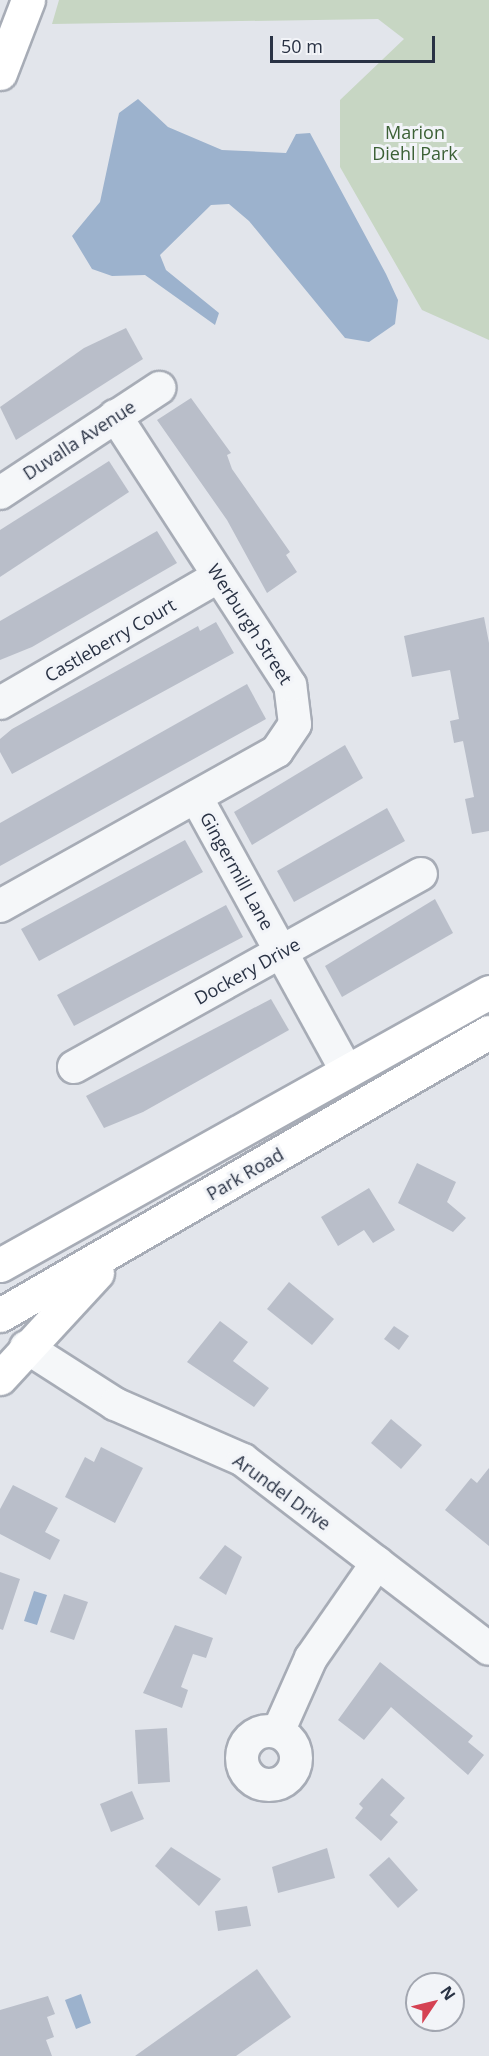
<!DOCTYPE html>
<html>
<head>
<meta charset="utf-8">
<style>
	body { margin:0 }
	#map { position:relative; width:489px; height:2056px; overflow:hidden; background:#e2e5eb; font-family:"Open Sans",sans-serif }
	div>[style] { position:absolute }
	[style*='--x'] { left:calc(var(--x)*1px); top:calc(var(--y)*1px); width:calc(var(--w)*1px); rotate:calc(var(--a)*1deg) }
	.green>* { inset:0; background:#c7d6c3 }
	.water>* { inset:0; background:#9cb2cd }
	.building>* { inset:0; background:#b9bec9 }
	.roads { filter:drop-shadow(2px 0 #a7acb6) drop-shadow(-2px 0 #a7acb6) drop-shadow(0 2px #a7acb6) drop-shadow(0 -2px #a7acb6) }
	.minor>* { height:32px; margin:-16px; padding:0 16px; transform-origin:16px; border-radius:16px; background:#f5f7f9 }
	.minor>.ring { margin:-16px; padding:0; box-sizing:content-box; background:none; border:32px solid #f5f7f9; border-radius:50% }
	.major>* { height:33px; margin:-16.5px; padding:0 16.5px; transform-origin:16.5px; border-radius:16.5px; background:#fff }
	span { translate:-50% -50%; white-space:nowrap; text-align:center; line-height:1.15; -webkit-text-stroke:6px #f2f4f8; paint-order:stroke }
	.park-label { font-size:18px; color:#3c6136 }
	.street-label { font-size:18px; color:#293244 }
	.north { position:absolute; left:405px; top:1972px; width:60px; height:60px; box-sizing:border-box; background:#f2f4f8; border:2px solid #a2a6b0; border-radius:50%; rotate:55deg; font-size:16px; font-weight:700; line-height:24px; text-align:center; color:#293244 }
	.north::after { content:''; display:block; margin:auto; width:21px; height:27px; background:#d54253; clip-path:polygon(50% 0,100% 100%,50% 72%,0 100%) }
	.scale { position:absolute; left:270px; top:36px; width:165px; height:27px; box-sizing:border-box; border:3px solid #293244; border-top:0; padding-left:8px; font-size:18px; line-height:21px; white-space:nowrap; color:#293244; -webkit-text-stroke:4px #f2f4f8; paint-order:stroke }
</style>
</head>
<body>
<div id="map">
	<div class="green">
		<i style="clip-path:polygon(59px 0,489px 0,489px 340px,422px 310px,340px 167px,340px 100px,404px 39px,378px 19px,52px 24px)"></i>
	</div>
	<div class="water">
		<i style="clip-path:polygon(138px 99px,168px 127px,222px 150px,286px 153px,296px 134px,310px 133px,386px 274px,398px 300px,395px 324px,369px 342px,345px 338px,249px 221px,229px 204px,211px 205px,160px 255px,166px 270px,219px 313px,215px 325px,145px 275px,112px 276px,92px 269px,72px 236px,100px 202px,119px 113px)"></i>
		<i style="clip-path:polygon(34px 1591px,47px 1595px,37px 1625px,24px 1621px)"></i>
		<i style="clip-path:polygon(81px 1994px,91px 2023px,76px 2029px,65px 2000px)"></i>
	</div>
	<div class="building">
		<i style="clip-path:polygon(126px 328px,143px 359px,16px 440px,0 407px,84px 348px)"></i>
		<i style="clip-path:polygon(191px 398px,231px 453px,227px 455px,232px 469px,290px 552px,286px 555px,297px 572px,267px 593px,227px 520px,157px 420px)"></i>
		<i style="clip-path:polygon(109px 461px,129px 492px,0 577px,0 530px)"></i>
		<i style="clip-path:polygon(157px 531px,177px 563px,32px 647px,0 660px,0 621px)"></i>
		<i style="clip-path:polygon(484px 617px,489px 643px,489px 831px,472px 834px,465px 799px,474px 797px,463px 741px,454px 743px,450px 721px,459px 719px,450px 670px,412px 677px,404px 636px)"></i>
		<i style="clip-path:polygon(216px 622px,234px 653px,12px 774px,0 752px,0 739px,12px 729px,198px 626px,200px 631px)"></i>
		<i style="clip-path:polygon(247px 684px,266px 719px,0 866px,0 823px)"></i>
		<i style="clip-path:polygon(345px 745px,363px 778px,252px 845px,234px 812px)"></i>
		<i style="clip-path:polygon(387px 808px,405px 841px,294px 902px,277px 871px)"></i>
		<i style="clip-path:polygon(185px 840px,203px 872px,39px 961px,21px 929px)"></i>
		<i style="clip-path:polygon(435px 899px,453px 933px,342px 997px,325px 966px)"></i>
		<i style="clip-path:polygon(226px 905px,243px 937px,74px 1026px,57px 995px)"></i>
		<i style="clip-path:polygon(271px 999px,289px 1030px,143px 1112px,104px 1128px,86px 1096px)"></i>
		<i style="clip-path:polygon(417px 1163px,456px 1182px,447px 1202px,466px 1218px,453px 1232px,398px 1203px)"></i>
		<i style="clip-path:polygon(369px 1188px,395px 1230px,373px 1243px,364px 1230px,338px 1246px,321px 1217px)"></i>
		<i style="clip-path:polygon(289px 1282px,334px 1319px,312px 1345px,267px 1309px)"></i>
		<i style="clip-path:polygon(220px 1321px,248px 1342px,233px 1361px,269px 1388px,254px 1407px,187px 1362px)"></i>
		<i style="clip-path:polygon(394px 1326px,409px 1336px,399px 1350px,384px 1339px)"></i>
		<i style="clip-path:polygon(391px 1419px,422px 1445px,401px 1469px,371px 1443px)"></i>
		<i style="clip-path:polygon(101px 1447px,143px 1468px,115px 1523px,65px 1497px,85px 1457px,94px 1462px)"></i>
		<i style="clip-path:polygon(489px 1468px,489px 1546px,445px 1510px,471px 1478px,477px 1483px)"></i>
		<i style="clip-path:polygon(13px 1485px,58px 1508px,45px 1532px,60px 1540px,50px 1560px,0 1534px,0 1509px)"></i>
		<i style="clip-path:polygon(225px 1545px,242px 1557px,226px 1595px,199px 1578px)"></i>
		<i style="clip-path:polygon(0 1572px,20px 1579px,3px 1630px,0 1629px)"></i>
		<i style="clip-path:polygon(64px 1594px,88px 1602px,74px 1640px,50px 1632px)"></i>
		<i style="clip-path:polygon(175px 1625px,213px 1638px,206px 1658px,193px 1654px,181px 1687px,188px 1690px,182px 1708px,143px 1693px)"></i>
		<i style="clip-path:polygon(380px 1662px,473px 1736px,468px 1742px,484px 1755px,468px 1775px,391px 1707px,364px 1740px,338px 1720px)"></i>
		<i style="clip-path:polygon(167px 1728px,170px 1782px,138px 1784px,135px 1730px)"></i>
		<i style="clip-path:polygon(382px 1778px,405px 1798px,390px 1815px,398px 1822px,381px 1841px,355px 1818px,363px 1808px,359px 1804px)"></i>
		<i style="clip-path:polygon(132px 1791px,144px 1819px,111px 1832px,100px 1804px)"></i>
		<i style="clip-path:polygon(171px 1847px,221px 1879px,199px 1906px,155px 1866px)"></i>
		<i style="clip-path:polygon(327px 1848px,335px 1878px,278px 1893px,272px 1867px)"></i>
		<i style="clip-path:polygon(389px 1857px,418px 1890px,398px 1908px,369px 1875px)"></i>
		<i style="clip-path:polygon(247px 1906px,251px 1926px,218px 1931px,215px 1911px)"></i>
		<i style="clip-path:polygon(257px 1969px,291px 2017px,236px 2056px,135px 2056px)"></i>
		<i style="clip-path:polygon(48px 1996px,55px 2014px,47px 2017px,54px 2037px,46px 2040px,52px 2056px,0 2056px,0 2010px)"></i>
	</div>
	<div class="roads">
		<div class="minor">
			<i style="--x:0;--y:493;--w:191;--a:-33.4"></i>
			<i style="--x:0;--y:703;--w:253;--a:-30.1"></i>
			<i style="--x:196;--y:797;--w:314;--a:61.2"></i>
			<i style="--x:0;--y:906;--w:317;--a:-29.2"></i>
			<i style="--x:277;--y:751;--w:32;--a:-56"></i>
			<i style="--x:295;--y:724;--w:39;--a:-97"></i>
			<i style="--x:290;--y:685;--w:321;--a:-123"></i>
			<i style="--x:74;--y:1067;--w:397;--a:-29.1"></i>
			<i style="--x:26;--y:1347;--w:106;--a:32.6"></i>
			<i style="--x:115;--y:1404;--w:140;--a:23.6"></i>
			<i style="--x:243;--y:1460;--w:310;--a:37.5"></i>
			<i class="ring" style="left:242px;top:1731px;width:22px;height:22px"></i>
			<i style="--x:278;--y:1732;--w:81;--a:-66"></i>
			<i style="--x:311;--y:1658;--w:116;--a:-55.2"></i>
		</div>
		<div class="major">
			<i style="--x:0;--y:73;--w:78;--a:-69"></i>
			<i style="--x:0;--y:1265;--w:560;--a:-29.17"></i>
			<i style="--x:0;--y:1315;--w:565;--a:-30.06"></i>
			<i style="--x:0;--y:1378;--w:143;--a:-47.3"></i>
		</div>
	</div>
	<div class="park-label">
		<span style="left:415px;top:143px">Marion<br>Diehl Park</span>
	</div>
	<div class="street-label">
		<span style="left:79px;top:440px;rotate:-33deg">Duvalla Avenue</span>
		<span style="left:250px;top:624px;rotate:57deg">Werburgh Street</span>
		<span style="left:110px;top:640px;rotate:-30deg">Castleberry Court</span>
		<span style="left:237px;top:871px;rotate:61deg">Gingermill Lane</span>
		<span style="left:247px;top:971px;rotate:-29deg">Dockery Drive</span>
		<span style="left:245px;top:1174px;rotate:-30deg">Park Road</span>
		<span style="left:282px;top:1492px;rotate:36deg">Arundel Drive</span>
	</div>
	<div class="north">N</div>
	<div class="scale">50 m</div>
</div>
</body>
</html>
